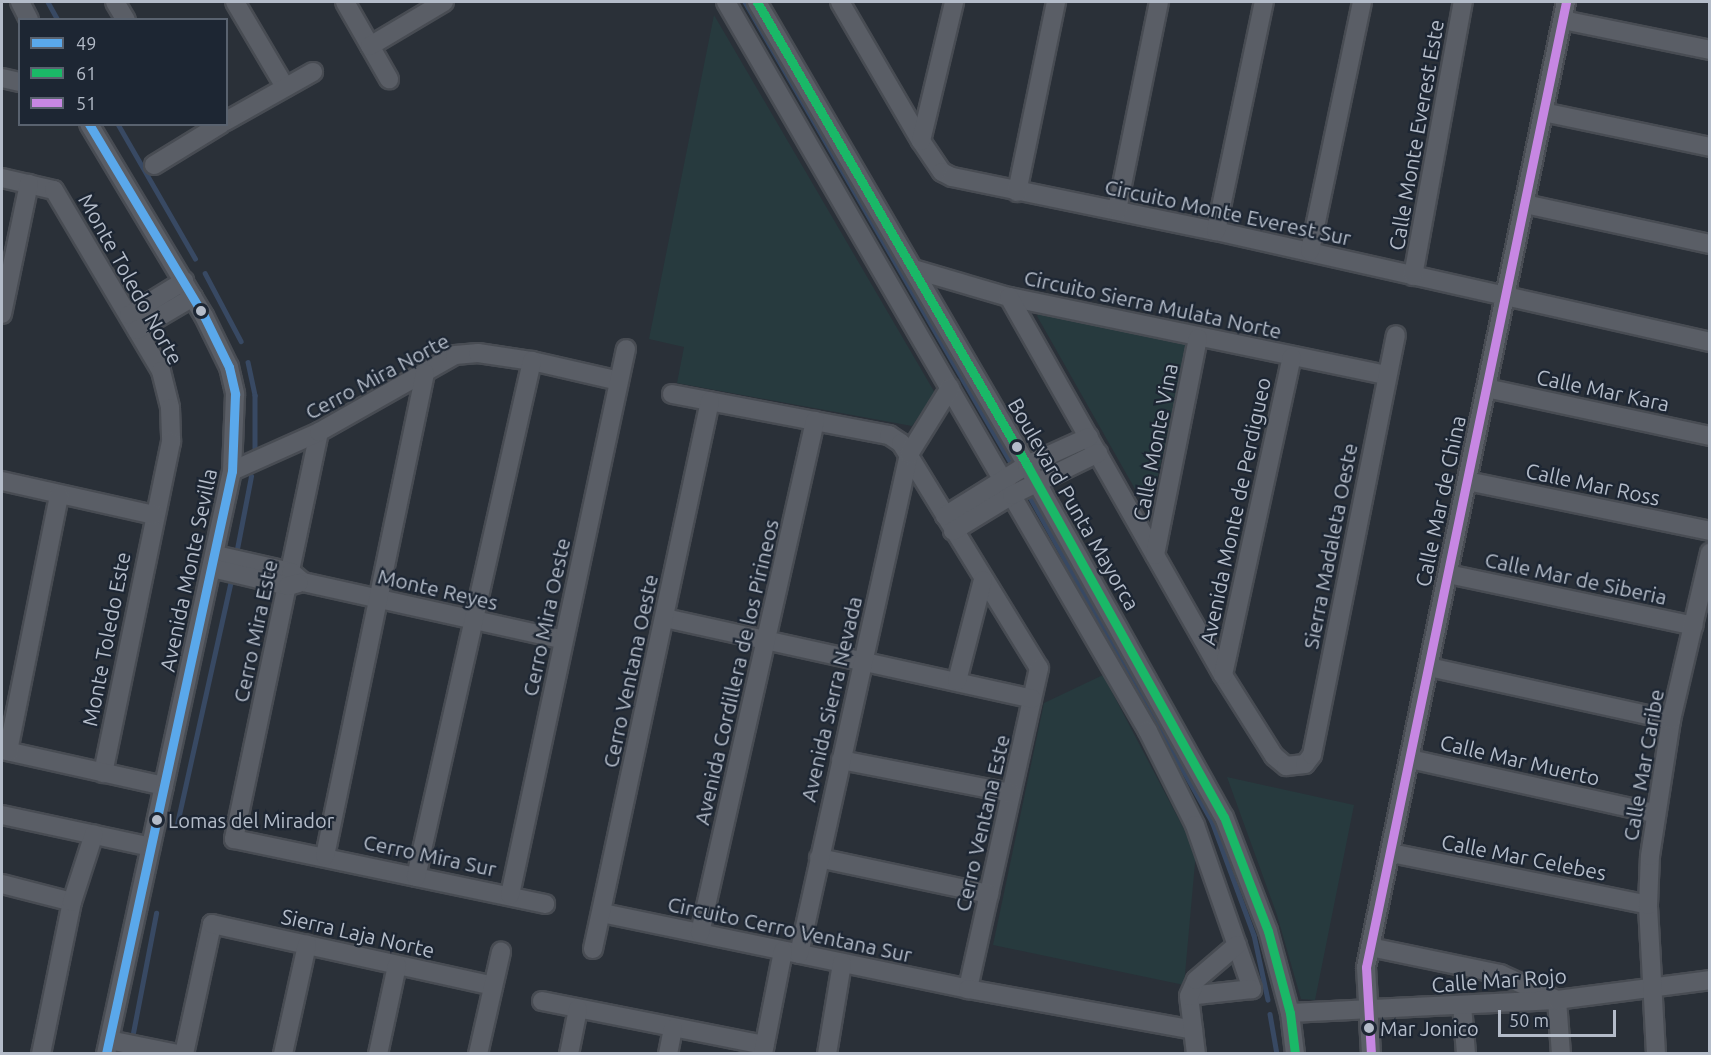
<!DOCTYPE html>
<html>
<head>
<meta charset="utf-8">
<style>
	body { margin:0 }
	#map { position:relative; width:1711px; height:1055px; overflow:hidden; background:#2a3038; font-family:Ubuntu,sans-serif }
	div>[style] { position:absolute }
	[style*='--x'] { left:calc(var(--x)*1px); top:calc(var(--y)*1px); width:calc(var(--w)*1px); rotate:calc(var(--a)*1deg) }
	.green>* { inset:0; background:#273a3e }
	.stream>* { height:4.5px; margin:-2.25px; padding:0 2.25px; transform-origin:2.25px; border-radius:2.25px; background:#384963 }
	.roads { filter:drop-shadow(2px 0 #484c53) drop-shadow(-2px 0 #484c53) drop-shadow(0 2px #484c53) drop-shadow(0 -2px #484c53) }
	.minor>* { height:18px; margin:-9px; padding:0 9px; transform-origin:9px; border-radius:9px; background:#5a5e66 }
	.bus-1>* { height:9px; margin:-4.5px; padding:0 4.5px; transform-origin:4.5px; border-radius:4.5px; background:#5aa8eb }
	.bus-2>* { height:9px; margin:-4.5px; padding:0 4.5px; transform-origin:4.5px; border-radius:4.5px; background:#1ab867 }
	.bus-3>* { height:9px; margin:-4.5px; padding:0 4.5px; transform-origin:4.5px; border-radius:4.5px; background:#c787e3 }
	.dots>* { width:16px; height:16px; translate:-50% -50%; box-sizing:border-box; border:3px solid #1d2633; border-radius:50% }
	span { translate:-50% -50%; white-space:nowrap; text-align:center; line-height:1.15; -webkit-text-stroke:4.5px #1d2633; paint-order:stroke }
	.bus-label { font-size:20px; color:#b4bcc9 }
	.left { translate:0 -50%; text-align:left }
	.street-label { font-size:21px; color:#b4bcc9 }
	.frame { position:absolute; inset:0; border:3px solid #b4bcc9; pointer-events:none }
	.legend { position:absolute; left:18px; top:18px; width:210px; height:108px; box-sizing:border-box; background:#1d2633; border:2px solid #59626f; margin:0; padding:8px 10px; list-style:none; font-size:18px; color:#b4bcc9 }
	.legend li { display:flex; align-items:center; gap:12px; height:30px }
	.legend b { width:30px; border:2px solid #59626f }
	.scale { position:absolute; left:1498px; top:1010px; width:118px; height:27px; box-sizing:border-box; border:3px solid #b4bcc9; border-top:0; padding-left:8px; font-size:18px; line-height:21px; white-space:nowrap; color:#b4bcc9; -webkit-text-stroke:4px #1d2633; paint-order:stroke }
</style>
</head>
<body>
<div id="map">
	<div class="green">
		<i style="clip-path:polygon(714px 15px,935px 393px,912px 426px,677px 383px,684px 347px,649px 339px)"></i>
		<i style="clip-path:polygon(1040px 312px,1188px 343px,1151px 507px,1144px 505px,1037px 316px)"></i>
		<i style="clip-path:polygon(1103px 675px,1196px 852px,1184px 985px,993px 945px,1044px 703px)"></i>
		<i style="clip-path:polygon(1227px 777px,1354px 805px,1315px 1000px,1301px 999px,1277px 915px)"></i>
	</div>
	<div class="stream">
		<i style="--x:48;--y:2;--w:21;--a:61"></i>
		<i style="--x:745;--y:2;--w:538;--a:60"></i>
		<i style="--x:118;--y:124;--w:155;--a:60.1"></i>
		<i style="--x:205;--y:273;--w:77;--a:62.1"></i>
		<i style="--x:248;--y:362;--w:34;--a:78"></i>
		<i style="--x:255;--y:395;--w:57;--a:90"></i>
		<i style="--x:1030;--y:497;--w:372;--a:60.7"></i>
		<i style="--x:1212;--y:821;--w:121;--a:69.8"></i>
		<i style="--x:1254;--y:935;--w:66;--a:77.8"></i>
		<i style="--x:237;--y:549;--w:74;--a:-79.1"></i>
		<i style="--x:177;--y:824;--w:246;--a:-77.5"></i>
		<i style="--x:1270;--y:1014;--w:41;--a:80.1"></i>
		<i style="--x:133;--y:1033;--w:122;--a:-79.1"></i>
	</div>
	<div class="roads">
		<div class="minor">
			<i style="--x:20;--y:2;--w:20;--a:63"></i>
			<i style="--x:115;--y:2;--w:21;--a:59"></i>
			<i style="--x:235;--y:2;--w:99;--a:59.5"></i>
			<i style="--x:345;--y:2;--w:89;--a:60.3"></i>
			<i style="--x:726;--y:2;--w:842;--a:59.93"></i>
			<i style="--x:1148;--y:731;--w:105;--a:63.4"></i>
			<i style="--x:1195;--y:825;--w:174;--a:70.8"></i>
			<i style="--x:1252;--y:989;--w:63;--a:173.7"></i>
			<i style="--x:757;--y:2;--w:536;--a:59.75"></i>
			<i style="--x:1027;--y:465;--w:403;--a:60.8"></i>
			<i style="--x:1224;--y:817;--w:122;--a:68.9"></i>
			<i style="--x:1268;--y:931;--w:85;--a:75"></i>
			<i style="--x:1290;--y:1013;--w:41;--a:83"></i>
			<i style="--x:840;--y:2;--w:161;--a:59.8"></i>
			<i style="--x:921;--y:141;--w:37;--a:56"></i>
			<i style="--x:942;--y:172;--w:11;--a:27"></i>
			<i style="--x:952;--y:177;--w:269;--a:11.6"></i>
			<i style="--x:1216;--y:231;--w:506;--a:12.66"></i>
			<i style="--x:1563;--y:20;--w:150;--a:11.5"></i>
			<i style="--x:370;--y:46;--w:86;--a:-30.7"></i>
			<i style="--x:2;--y:78;--w:18;--a:13"></i>
			<i style="--x:1543;--y:112;--w:171;--a:11.8"></i>
			<i style="--x:226;--y:121;--w:100;--a:-29.4"></i>
			<i style="--x:89;--y:124;--w:224;--a:59.1"></i>
			<i style="--x:204;--y:316;--w:57;--a:63.9"></i>
			<i style="--x:229;--y:367;--w:28;--a:77"></i>
			<i style="--x:235;--y:394;--w:77;--a:92.2"></i>
			<i style="--x:232;--y:471;--w:596;--a:102.2"></i>
			<i style="--x:921;--y:141;--w:143;--a:-76.6"></i>
			<i style="--x:154;--y:165;--w:79;--a:-31.5"></i>
			<i style="--x:2;--y:178;--w:53;--a:13"></i>
			<i style="--x:54;--y:190;--w:210;--a:59.4"></i>
			<i style="--x:161;--y:371;--w:38;--a:76"></i>
			<i style="--x:170;--y:408;--w:34;--a:88"></i>
			<i style="--x:171;--y:442;--w:338;--a:101.6"></i>
			<i style="--x:1017;--y:192;--w:194;--a:-78.4"></i>
			<i style="--x:1525;--y:204;--w:189;--a:12.2"></i>
			<i style="--x:1117;--y:210;--w:212;--a:-78.6"></i>
			<i style="--x:1216;--y:231;--w:234;--a:-78.2"></i>
			<i style="--x:1310;--y:251;--w:254;--a:-78.2"></i>
			<i style="--x:913;--y:269;--w:100;--a:16.3"></i>
			<i style="--x:1009;--y:297;--w:385;--a:11.7"></i>
			<i style="--x:1413;--y:276;--w:279;--a:-79.7"></i>
			<i style="--x:1009;--y:297;--w:434;--a:60.5"></i>
			<i style="--x:1223;--y:675;--w:96;--a:57.8"></i>
			<i style="--x:1274;--y:756;--w:16;--a:40"></i>
			<i style="--x:1286;--y:766;--w:19;--a:-6"></i>
			<i style="--x:1305;--y:764;--w:11;--a:-52"></i>
			<i style="--x:1312;--y:755;--w:428;--a:-78.7"></i>
			<i style="--x:2;--y:314;--w:133;--a:-78.3"></i>
			<i style="--x:129;--y:315;--w:65;--a:-31.7"></i>
			<i style="--x:137;--y:330;--w:65;--a:-30.5"></i>
			<i style="--x:1486;--y:388;--w:229;--a:12.1"></i>
			<i style="--x:672;--y:394;--w:221;--a:10.7"></i>
			<i style="--x:889;--y:435;--w:14;--a:34"></i>
			<i style="--x:901;--y:443;--w:264;--a:58.5"></i>
			<i style="--x:1039;--y:668;--w:329;--a:102.5"></i>
			<i style="--x:319;--y:432;--w:416;--a:101.8"></i>
			<i style="--x:234;--y:839;--w:318;--a:11.8"></i>
			<i style="--x:232;--y:471;--w:95;--a:-24.1"></i>
			<i style="--x:319;--y:432;--w:156;--a:-29.5"></i>
			<i style="--x:455;--y:355;--w:23;--a:-5"></i>
			<i style="--x:478;--y:353;--w:55;--a:8.4"></i>
			<i style="--x:532;--y:361;--w:89;--a:12.9"></i>
			<i style="--x:2;--y:481;--w:156;--a:12.6"></i>
			<i style="--x:1467;--y:481;--w:248;--a:11.6"></i>
			<i style="--x:945;--y:516;--w:97;--a:-31.9"></i>
			<i style="--x:1027;--y:465;--w:68;--a:-24.3"></i>
			<i style="--x:953;--y:531;--w:69;--a:-31.4"></i>
			<i style="--x:1012;--y:495;--w:96;--a:-26"></i>
			<i style="--x:216;--y:555;--w:77;--a:12.8"></i>
			<i style="--x:291;--y:572;--w:16;--a:40"></i>
			<i style="--x:303;--y:582;--w:267;--a:12.5"></i>
			<i style="--x:1155;--y:555;--w:221;--a:-78.8"></i>
			<i style="--x:212;--y:568;--w:78;--a:13.3"></i>
			<i style="--x:288;--y:586;--w:11;--a:-15"></i>
			<i style="--x:1448;--y:574;--w:251;--a:11.9"></i>
			<i style="--x:665;--y:618;--w:376;--a:12.4"></i>
			<i style="--x:1429;--y:667;--w:248;--a:12.4"></i>
			<i style="--x:1223;--y:675;--w:325;--a:-77.8"></i>
			<i style="--x:957;--y:681;--w:104;--a:-75.6"></i>
			<i style="--x:2;--y:750;--w:166;--a:12.5"></i>
			<i style="--x:8;--y:751;--w:261;--a:-78.7"></i>
			<i style="--x:1410;--y:759;--w:250;--a:12.5"></i>
			<i style="--x:841;--y:760;--w:173;--a:11"></i>
			<i style="--x:2;--y:815;--w:152;--a:12.1"></i>
			<i style="--x:1391;--y:853;--w:262;--a:11.4"></i>
			<i style="--x:325;--y:856;--w:493;--a:-78.3"></i>
			<i style="--x:819;--y:858;--w:174;--a:12"></i>
			<i style="--x:416;--y:877;--w:529;--a:-77.33"></i>
			<i style="--x:2;--y:884;--w:72;--a:14.4"></i>
			<i style="--x:510;--y:895;--w:558;--a:-78.01"></i>
			<i style="--x:602;--y:913;--w:374;--a:11.7"></i>
			<i style="--x:968;--y:989;--w:229;--a:10.3"></i>
			<i style="--x:700;--y:933;--w:525;--a:-77.34"></i>
			<i style="--x:1370;--y:947;--w:133;--a:11.7"></i>
			<i style="--x:1500;--y:974;--w:63;--a:24.5"></i>
			<i style="--x:1557;--y:1000;--w:54;--a:85.8"></i>
			<i style="--x:593;--y:949;--w:560;--a:-77.95"></i>
			<i style="--x:799;--y:954;--w:512;--a:-77.59"></i>
			<i style="--x:909;--y:454;--w:78;--a:-58.2"></i>
			<i style="--x:542;--y:1001;--w:227;--a:11.2"></i>
			<i style="--x:1462;--y:1005;--w:49;--a:85.3"></i>
			<i style="--x:1290;--y:1013;--w:267;--a:-2.8"></i>
			<i style="--x:1557;--y:1000;--w:154;--a:-7.4"></i>
			<i style="--x:109;--y:1040;--w:69;--a:11.6"></i>
			<i style="--x:41;--y:1054;--w:155;--a:-78.5"></i>
			<i style="--x:72;--y:902;--w:71;--a:-72.1"></i>
			<i style="--x:184;--y:1054;--w:133;--a:-77.8"></i>
			<i style="--x:212;--y:924;--w:288;--a:12.4"></i>
			<i style="--x:283;--y:1054;--w:112;--a:-77.6"></i>
			<i style="--x:378;--y:1054;--w:91;--a:-77.9"></i>
			<i style="--x:478;--y:1054;--w:105;--a:-77.3"></i>
			<i style="--x:569;--y:1054;--w:46;--a:-78.7"></i>
			<i style="--x:668;--y:1054;--w:26;--a:-79"></i>
			<i style="--x:763;--y:1054;--w:105;--a:-79"></i>
			<i style="--x:827;--y:1054;--w:92;--a:-80.6"></i>
			<i style="--x:1196;--y:1054;--w:58;--a:-96.9"></i>
			<i style="--x:1189;--y:996;--w:17;--a:-66"></i>
			<i style="--x:1196;--y:980;--w:54;--a:-40.5"></i>
			<i style="--x:1371;--y:1054;--w:87;--a:-93.3"></i>
			<i style="--x:1366;--y:967;--w:986;--a:-78.29"></i>
			<i style="--x:1656;--y:1054;--w:149;--a:-93.1"></i>
			<i style="--x:1648;--y:905;--w:49;--a:-87.7"></i>
			<i style="--x:1650;--y:856;--w:138;--a:-81.2"></i>
			<i style="--x:1671;--y:720;--w:172;--a:-76.9"></i>
		</div>
	</div>
	<div class="bus-1">
		<i style="--x:89;--y:124;--w:224;--a:59.1"></i>
		<i style="--x:204;--y:316;--w:57;--a:63.9"></i>
		<i style="--x:229;--y:367;--w:28;--a:77"></i>
		<i style="--x:235;--y:394;--w:77;--a:92.2"></i>
		<i style="--x:232;--y:471;--w:596;--a:102.2"></i>
	</div>
	<div class="bus-2">
		<i style="--x:757;--y:2;--w:536;--a:59.75"></i>
		<i style="--x:1027;--y:465;--w:403;--a:60.8"></i>
		<i style="--x:1224;--y:817;--w:122;--a:68.9"></i>
		<i style="--x:1268;--y:931;--w:85;--a:75"></i>
		<i style="--x:1290;--y:1013;--w:41;--a:83"></i>
	</div>
	<div class="bus-3">
		<i style="--x:1371;--y:1054;--w:87;--a:-93.3"></i>
		<i style="--x:1366;--y:967;--w:986;--a:-78.29"></i>
	</div>
	<div class="dots">
		<i style="left:201px;top:311px;background:#b4bcc9"></i>
		<i style="left:1017px;top:447px;background:#b4bcc9"></i>
		<i style="left:157px;top:820px;background:#b4bcc9"></i>
		<i style="left:1369px;top:1028px;background:#b4bcc9"></i>
	</div>
	<div class="bus-label">
		<span class="left" style="left:168px;top:820px">Lomas del Mirador</span>
		<span class="left" style="left:1380px;top:1028px">Mar Jonico</span>
	</div>
	<div class="street-label">
		<span style="left:1416px;top:135px;rotate:-80deg">Calle Monte Everest Este</span>
		<span style="left:1228px;top:212px;rotate:12deg">Circuito Monte Everest Sur</span>
		<span style="left:131px;top:279px;rotate:61deg">Monte Toledo Norte</span>
		<span style="left:1153px;top:304px;rotate:12deg">Circuito Sierra Mulata Norte</span>
		<span style="left:377px;top:376px;rotate:-28deg">Cerro Mira Norte</span>
		<span style="left:1603px;top:390px;rotate:12deg">Calle Mar Kara</span>
		<span style="left:1155px;top:442px;rotate:-79deg">Calle Monte Vina</span>
		<span style="left:1593px;top:484px;rotate:12deg">Calle Mar Ross</span>
		<span style="left:1440px;top:501px;rotate:-78deg">Calle Mar de China</span>
		<span style="left:1074px;top:504px;rotate:60deg">Boulevard Punta Mayorca</span>
		<span style="left:1235px;top:511px;rotate:-78deg">Avenida Monte de Perdigueo</span>
		<span style="left:1330px;top:546px;rotate:-79deg">Sierra Madaleta Oeste</span>
		<span style="left:188px;top:570px;rotate:-78deg">Avenida Monte Sevilla</span>
		<span style="left:1576px;top:578px;rotate:12deg">Calle Mar de Siberia</span>
		<span style="left:438px;top:589px;rotate:13deg">Monte Reyes</span>
		<span style="left:546px;top:617px;rotate:-78deg">Cerro Mira Oeste</span>
		<span style="left:255px;top:631px;rotate:-78deg">Cerro Mira Este</span>
		<span style="left:106px;top:639px;rotate:-79deg">Monte Toledo Este</span>
		<span style="left:630px;top:671px;rotate:-78deg">Cerro Ventana Oeste</span>
		<span style="left:736px;top:672px;rotate:-77deg">Avenida Cordillera de los Pirineos</span>
		<span style="left:831px;top:699px;rotate:-77deg">Avenida Sierra Nevada</span>
		<span style="left:1520px;top:760px;rotate:13deg">Calle Mar Muerto</span>
		<span style="left:1643px;top:765px;rotate:-80deg">Calle Mar Caribe</span>
		<span style="left:982px;top:823px;rotate:-77deg">Cerro Ventana Este</span>
		<span style="left:430px;top:855px;rotate:12deg">Cerro Mira Sur</span>
		<span style="left:1524px;top:857px;rotate:11deg">Calle Mar Celebes</span>
		<span style="left:790px;top:929px;rotate:12deg">Circuito Cerro Ventana Sur</span>
		<span style="left:358px;top:933px;rotate:13deg">Sierra Laja Norte</span>
		<span style="left:1499px;top:980px;rotate:-4deg">Calle Mar Rojo</span>
	</div>
	<div class="frame"></div>
	<ul class="legend">
	<li><b style="height:8px;background:#5aa8eb"></b>49</li>
	<li><b style="height:8px;background:#1ab867"></b>61</li>
	<li><b style="height:8px;background:#c787e3"></b>51</li>
	</ul>
	<div class="scale">50 m</div>
</div>
</body>
</html>
